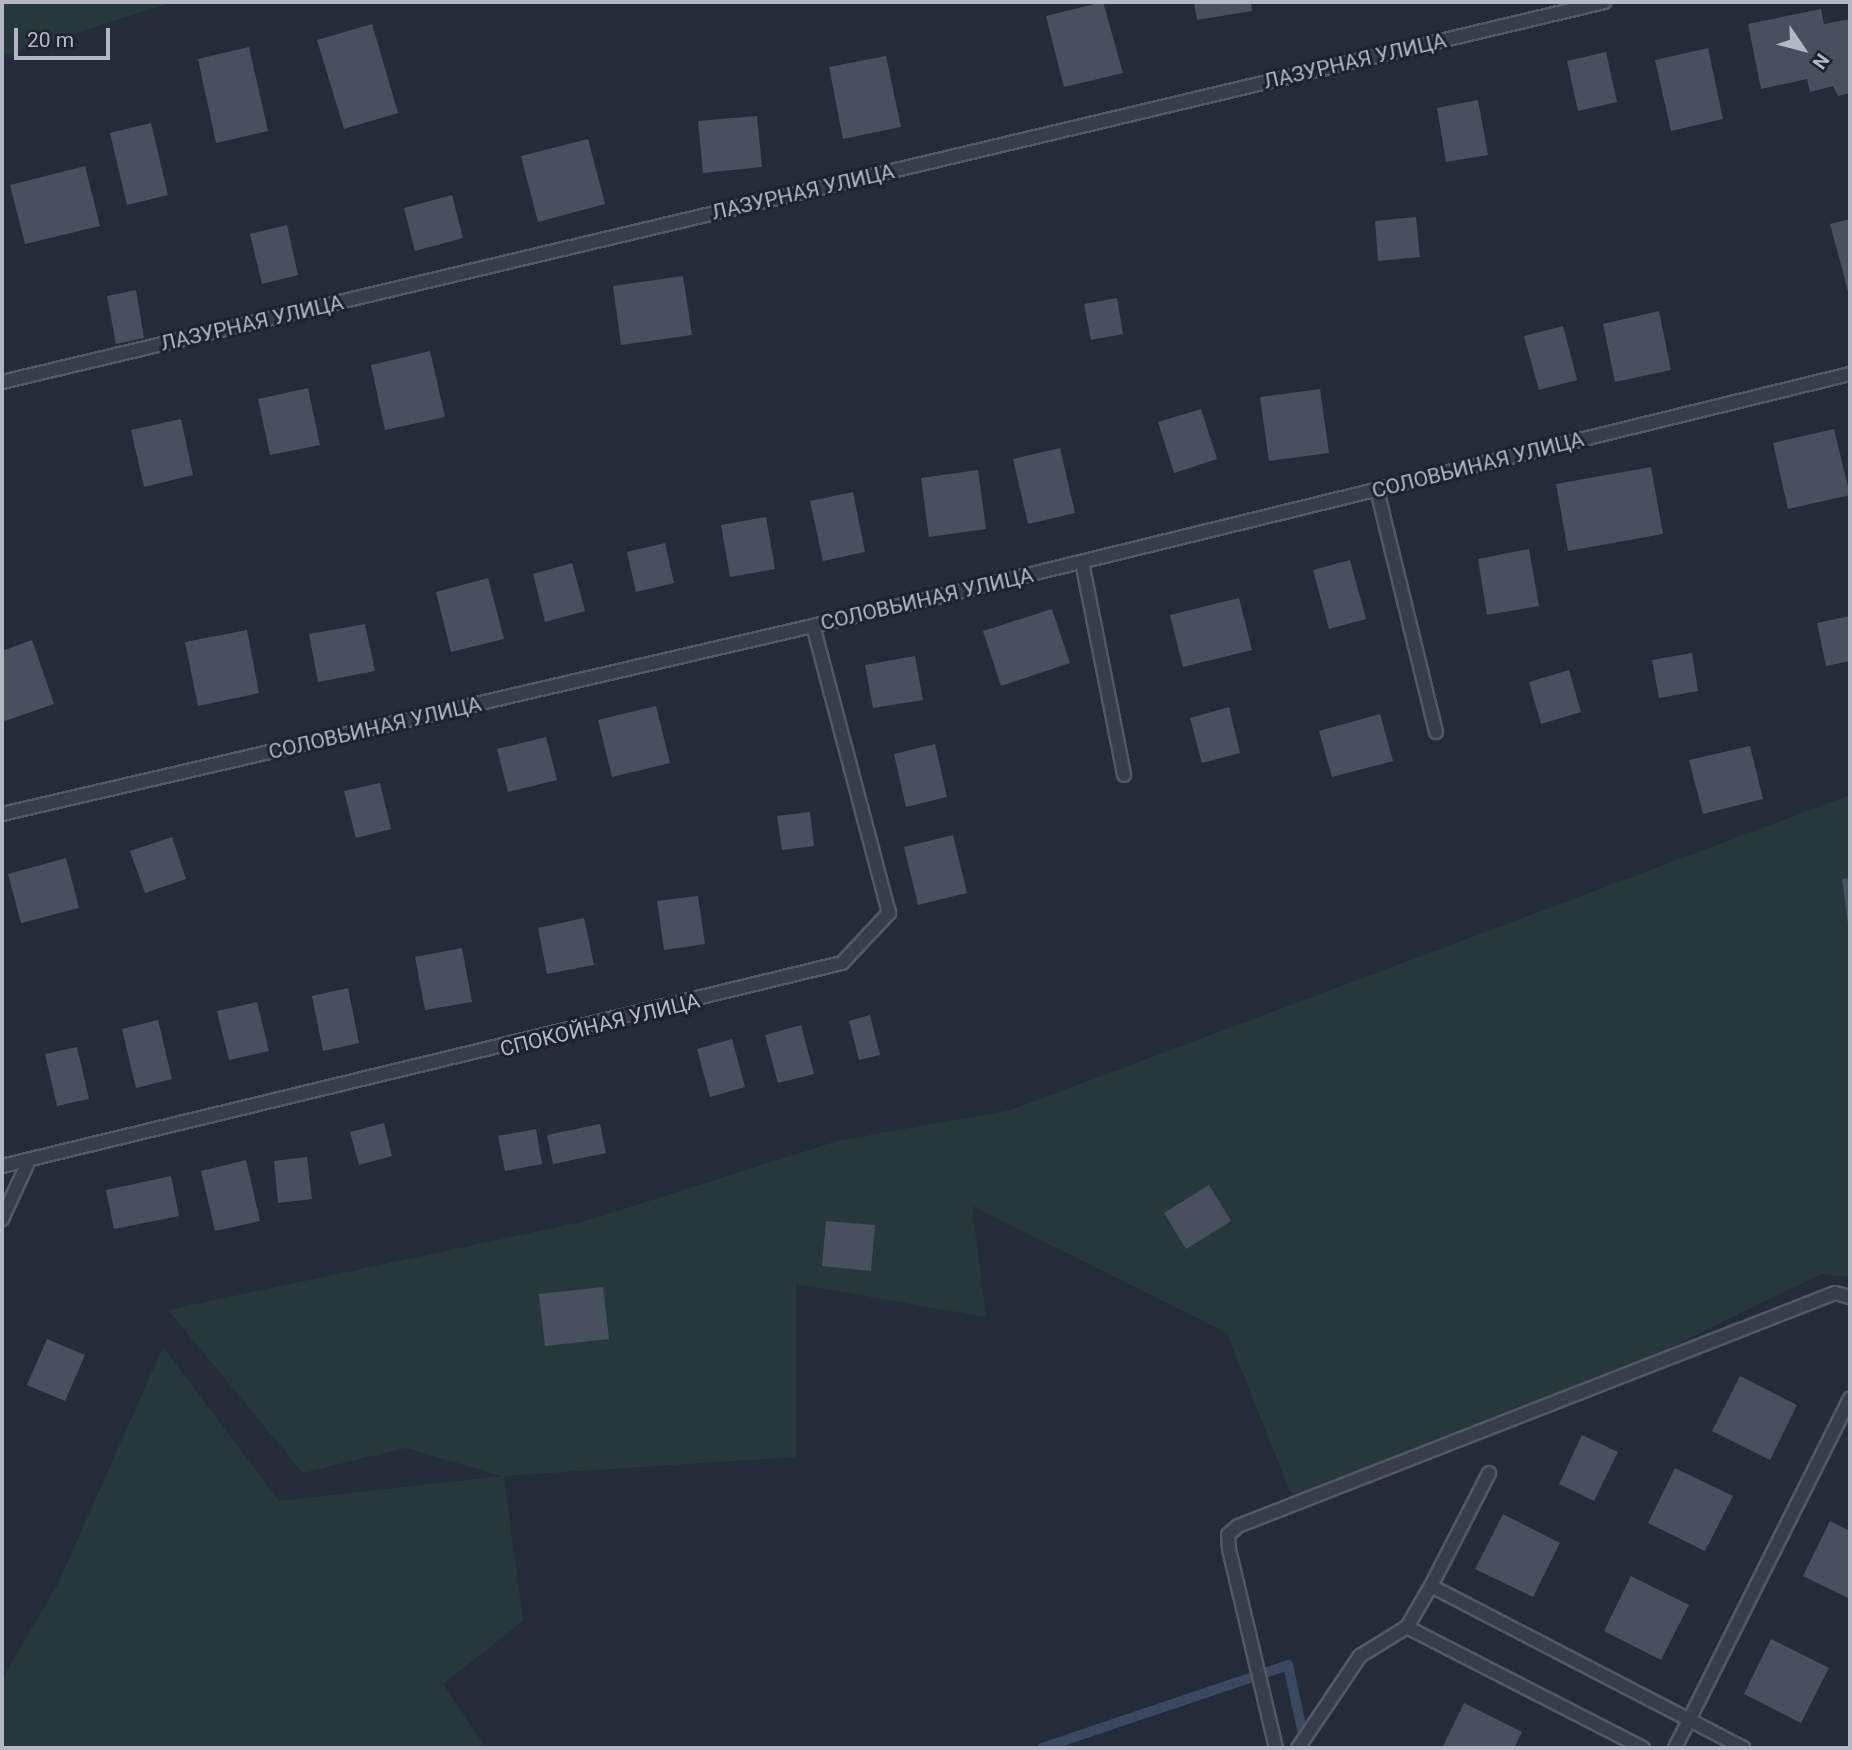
<!DOCTYPE html>
<html>
<head>
<meta charset="utf-8">
<style>
	body { margin:0 }
	#map { position:relative; width:1852px; height:1750px; overflow:hidden; background:#242b39; font-family:Roboto,sans-serif }
	div>[style] { position:absolute }
	[style*='--x'] { left:calc(var(--x)*1px); top:calc(var(--y)*1px); width:calc(var(--w)*1px); rotate:calc(var(--a)*1deg) }
	.green>* { inset:0; background:#27383b }
	.stream>* { height:10px; margin:-5px; padding:0 5px; transform-origin:5px; border-radius:5px; background:#3a4861 }
	.building>* { inset:0; background:#485060 }
	.roads { filter:drop-shadow(2px 0 #535864) drop-shadow(-2px 0 #535864) drop-shadow(0 2px #535864) drop-shadow(0 -2px #535864) }
	.service>* { height:12px; margin:-6px; padding:0 6px; transform-origin:6px; border-radius:6px; background:#373d4a }
	span { translate:-50% -50%; white-space:nowrap; text-align:center; line-height:1.15; -webkit-text-stroke:6px #1d222e; paint-order:stroke }
	.street-label { font-size:21px; color:#b3b8c5 }
	.frame { position:absolute; inset:0; border:4px solid #b3b8c5; pointer-events:none }
	.north { position:absolute; left:1768px; top:14px; width:70px; height:70px; -webkit-text-stroke:5px #1d222e; paint-order:stroke; rotate:125deg; font-size:19px; font-weight:700; line-height:28px; text-align:center; color:#b3b8c5 }
	.north::after { content:''; display:block; margin:auto; width:24px; height:32px; background:#b3b8c5; clip-path:polygon(50% 0,100% 100%,50% 72%,0 100%) }
	.scale { position:absolute; left:14px; top:28px; width:96px; height:32px; box-sizing:border-box; border:4px solid #b3b8c5; border-top:0; padding-left:9px; font-size:21px; line-height:24px; white-space:nowrap; color:#b3b8c5; -webkit-text-stroke:5px #1d222e; paint-order:stroke }
</style>
</head>
<body>
<div id="map">
	<div class="green">
		<i style="clip-path:polygon(2px 2px,174px 2px,2px 56px)"></i>
		<i style="clip-path:polygon(1850px 795px,1850px 1277px,1821px 1274px,1556px 1403px,1293px 1499px,1227px 1333px,972px 1206px,986px 1317px,796px 1284px,796px 1457px,504px 1476px,523px 1621px,443px 1684px,486px 1748px,2px 1748px,2px 1679px,57px 1586px,163px 1347px,279px 1501px,502px 1476px,405px 1448px,303px 1473px,168px 1310px,586px 1221px,837px 1141px,1011px 1110px)"></i>
	</div>
	<div class="stream">
		<i style="--x:1042;--y:1748;--w:260;--a:-18.6"></i>
		<i style="--x:1288;--y:1665;--w:85;--a:77.8"></i>
	</div>
	<div class="building">
		<i style="clip-path:polygon(1103px 2px,1123px 73px,1064px 87px,1046px 16px)"></i>
		<i style="clip-path:polygon(1194px 2px,1251px 2px,1252px 11px,1197px 20px)"></i>
		<i style="clip-path:polygon(1821px 9px,1824px 24px,1850px 19px,1850px 93px,1838px 96px,1833px 86px,1810px 92px,1807px 79px,1761px 89px,1748px 24px)"></i>
		<i style="clip-path:polygon(372px 24px,398px 113px,344px 129px,317px 40px)"></i>
		<i style="clip-path:polygon(249px 47px,268px 131px,216px 143px,198px 59px)"></i>
		<i style="clip-path:polygon(1708px 48px,1723px 119px,1671px 131px,1655px 60px)"></i>
		<i style="clip-path:polygon(1606px 52px,1617px 102px,1578px 111px,1567px 61px)"></i>
		<i style="clip-path:polygon(886px 56px,901px 127px,843px 139px,829px 67px)"></i>
		<i style="clip-path:polygon(1478px 100px,1488px 155px,1446px 162px,1437px 108px)"></i>
		<i style="clip-path:polygon(757px 116px,762px 167px,703px 173px,698px 121px)"></i>
		<i style="clip-path:polygon(151px 123px,168px 195px,127px 205px,110px 133px)"></i>
		<i style="clip-path:polygon(588px 139px,605px 204px,538px 222px,521px 156px)"></i>
		<i style="clip-path:polygon(85px 166px,100px 226px,25px 244px,10px 185px)"></i>
		<i style="clip-path:polygon(452px 195px,463px 238px,415px 251px,404px 208px)"></i>
		<i style="clip-path:polygon(1416px 217px,1420px 257px,1378px 261px,1375px 221px)"></i>
		<i style="clip-path:polygon(1850px 219px,1850px 295px,1849px 295px,1830px 224px)"></i>
		<i style="clip-path:polygon(287px 225px,298px 275px,262px 284px,250px 234px)"></i>
		<i style="clip-path:polygon(683px 276px,692px 335px,621px 345px,613px 286px)"></i>
		<i style="clip-path:polygon(136px 290px,144px 338px,116px 344px,107px 296px)"></i>
		<i style="clip-path:polygon(1117px 298px,1123px 334px,1091px 340px,1084px 304px)"></i>
		<i style="clip-path:polygon(1659px 311px,1671px 370px,1615px 382px,1603px 324px)"></i>
		<i style="clip-path:polygon(1563px 326px,1577px 380px,1539px 390px,1524px 336px)"></i>
		<i style="clip-path:polygon(430px 351px,445px 417px,385px 430px,371px 365px)"></i>
		<i style="clip-path:polygon(308px 388px,320px 445px,270px 455px,258px 399px)"></i>
		<i style="clip-path:polygon(1320px 389px,1329px 453px,1269px 461px,1260px 397px)"></i>
		<i style="clip-path:polygon(1201px 409px,1217px 459px,1174px 473px,1158px 422px)"></i>
		<i style="clip-path:polygon(181px 419px,193px 475px,144px 487px,131px 430px)"></i>
		<i style="clip-path:polygon(1834px 429px,1850px 495px,1788px 509px,1773px 443px)"></i>
		<i style="clip-path:polygon(1060px 448px,1075px 513px,1028px 524px,1013px 459px)"></i>
		<i style="clip-path:polygon(1651px 467px,1663px 534px,1568px 551px,1556px 484px)"></i>
		<i style="clip-path:polygon(978px 470px,986px 529px,929px 537px,921px 478px)"></i>
		<i style="clip-path:polygon(853px 492px,865px 552px,823px 561px,810px 501px)"></i>
		<i style="clip-path:polygon(766px 517px,775px 569px,730px 577px,721px 525px)"></i>
		<i style="clip-path:polygon(665px 543px,674px 583px,636px 592px,627px 552px)"></i>
		<i style="clip-path:polygon(1529px 549px,1539px 606px,1487px 615px,1478px 559px)"></i>
		<i style="clip-path:polygon(1350px 560px,1366px 619px,1329px 629px,1313px 570px)"></i>
		<i style="clip-path:polygon(572px 563px,585px 611px,545px 622px,533px 574px)"></i>
		<i style="clip-path:polygon(488px 578px,504px 639px,451px 652px,436px 592px)"></i>
		<i style="clip-path:polygon(1239px 598px,1252px 650px,1183px 667px,1170px 615px)"></i>
		<i style="clip-path:polygon(1052px 609px,1070px 663px,1001px 686px,983px 631px)"></i>
		<i style="clip-path:polygon(1850px 616px,1850px 661px,1826px 666px,1817px 623px)"></i>
		<i style="clip-path:polygon(365px 624px,375px 671px,318px 682px,309px 634px)"></i>
		<i style="clip-path:polygon(247px 630px,259px 693px,198px 706px,185px 642px)"></i>
		<i style="clip-path:polygon(32px 640px,54px 704px,2px 722px,2px 651px)"></i>
		<i style="clip-path:polygon(1692px 653px,1698px 691px,1659px 698px,1652px 660px)"></i>
		<i style="clip-path:polygon(915px 656px,923px 700px,873px 708px,865px 665px)"></i>
		<i style="clip-path:polygon(1569px 670px,1581px 712px,1541px 724px,1529px 682px)"></i>
		<i style="clip-path:polygon(656px 706px,670px 763px,612px 777px,598px 720px)"></i>
		<i style="clip-path:polygon(1229px 707px,1240px 753px,1202px 763px,1190px 718px)"></i>
		<i style="clip-path:polygon(1380px 714px,1393px 761px,1332px 777px,1319px 731px)"></i>
		<i style="clip-path:polygon(546px 737px,557px 780px,508px 792px,497px 749px)"></i>
		<i style="clip-path:polygon(935px 744px,947px 797px,906px 807px,894px 754px)"></i>
		<i style="clip-path:polygon(1750px 746px,1763px 799px,1703px 814px,1689px 760px)"></i>
		<i style="clip-path:polygon(380px 783px,391px 829px,356px 838px,344px 791px)"></i>
		<i style="clip-path:polygon(810px 812px,814px 846px,782px 850px,777px 816px)"></i>
		<i style="clip-path:polygon(953px 835px,967px 893px,918px 905px,904px 847px)"></i>
		<i style="clip-path:polygon(172px 837px,186px 879px,145px 893px,130px 851px)"></i>
		<i style="clip-path:polygon(66px 858px,79px 908px,21px 923px,8px 874px)"></i>
		<i style="clip-path:polygon(1850px 878px,1850px 931px,1849px 931px,1842px 879px)"></i>
		<i style="clip-path:polygon(698px 896px,705px 944px,664px 950px,657px 901px)"></i>
		<i style="clip-path:polygon(584px 918px,594px 965px,547px 974px,538px 928px)"></i>
		<i style="clip-path:polygon(462px 948px,472px 1002px,425px 1010px,415px 957px)"></i>
		<i style="clip-path:polygon(348px 988px,359px 1043px,323px 1051px,312px 996px)"></i>
		<i style="clip-path:polygon(257px 1002px,269px 1051px,229px 1060px,217px 1011px)"></i>
		<i style="clip-path:polygon(870px 1015px,880px 1055px,859px 1060px,849px 1021px)"></i>
		<i style="clip-path:polygon(158px 1020px,172px 1079px,136px 1088px,122px 1029px)"></i>
		<i style="clip-path:polygon(801px 1025px,814px 1074px,778px 1083px,765px 1035px)"></i>
		<i style="clip-path:polygon(732px 1039px,745px 1087px,710px 1097px,697px 1049px)"></i>
		<i style="clip-path:polygon(77px 1047px,89px 1099px,57px 1106px,45px 1054px)"></i>
		<i style="clip-path:polygon(384px 1123px,392px 1156px,359px 1165px,350px 1132px)"></i>
		<i style="clip-path:polygon(600px 1124px,606px 1153px,553px 1164px,547px 1135px)"></i>
		<i style="clip-path:polygon(536px 1129px,542px 1164px,505px 1171px,498px 1136px)"></i>
		<i style="clip-path:polygon(307px 1157px,312px 1199px,278px 1203px,274px 1161px)"></i>
		<i style="clip-path:polygon(246px 1160px,260px 1221px,215px 1231px,201px 1171px)"></i>
		<i style="clip-path:polygon(171px 1176px,179px 1216px,114px 1229px,106px 1190px)"></i>
		<i style="clip-path:polygon(1209px 1185px,1231px 1221px,1186px 1249px,1164px 1213px)"></i>
		<i style="clip-path:polygon(826px 1221px,875px 1225px,871px 1271px,822px 1266px)"></i>
		<i style="clip-path:polygon(603px 1287px,609px 1339px,545px 1346px,539px 1294px)"></i>
		<i style="clip-path:polygon(47px 1339px,85px 1355px,65px 1401px,27px 1385px)"></i>
		<i style="clip-path:polygon(1740px 1376px,1797px 1405px,1770px 1460px,1712px 1431px)"></i>
		<i style="clip-path:polygon(1582px 1435px,1618px 1452px,1594px 1501px,1559px 1484px)"></i>
		<i style="clip-path:polygon(1675px 1468px,1733px 1496px,1705px 1551px,1648px 1523px)"></i>
		<i style="clip-path:polygon(1503px 1514px,1560px 1543px,1533px 1597px,1475px 1569px)"></i>
		<i style="clip-path:polygon(1830px 1521px,1850px 1531px,1850px 1599px,1803px 1576px)"></i>
		<i style="clip-path:polygon(1631px 1576px,1689px 1605px,1661px 1660px,1604px 1631px)"></i>
		<i style="clip-path:polygon(1771px 1639px,1829px 1668px,1801px 1723px,1744px 1694px)"></i>
		<i style="clip-path:polygon(1464px 1703px,1522px 1732px,1514px 1748px,1442px 1748px)"></i>
	</div>
	<div class="roads">
		<div class="service">
			<i style="--x:2;--y:382;--w:1647;--a:-13.34"></i>
			<i style="--x:1377;--y:490;--w:249;--a:76.3"></i>
			<i style="--x:1082;--y:562;--w:217;--a:78.8"></i>
			<i style="--x:2;--y:814;--w:956;--a:-13.06"></i>
			<i style="--x:933;--y:598;--w:944;--a:-13.73"></i>
			<i style="--x:2;--y:1166;--w:864;--a:-13.59"></i>
			<i style="--x:842;--y:963;--w:69;--a:-46.8"></i>
			<i style="--x:889;--y:913;--w:297;--a:-104.8"></i>
			<i style="--x:2;--y:1219;--w:65;--a:-65.4"></i>
			<i style="--x:1431;--y:1586;--w:127;--a:-62.8"></i>
			<i style="--x:1276;--y:1748;--w:204;--a:-103.3"></i>
			<i style="--x:1229;--y:1549;--w:14;--a:-94"></i>
			<i style="--x:1228;--y:1535;--w:13;--a:-42"></i>
			<i style="--x:1238;--y:1526;--w:641;--a:-21.32"></i>
			<i style="--x:1835;--y:1293;--w:16;--a:15"></i>
			<i style="--x:1298;--y:1748;--w:111;--a:-56"></i>
			<i style="--x:1360;--y:1656;--w:55;--a:-31.7"></i>
			<i style="--x:1643;--y:1748;--w:265;--a:-152.9"></i>
			<i style="--x:1407;--y:1627;--w:48;--a:-59.7"></i>
			<i style="--x:1431;--y:1586;--w:352;--a:27.4"></i>
			<i style="--x:1675;--y:1748;--w:391;--a:-63.4"></i>
		</div>
	</div>
	<div class="street-label">
		<span style="left:1355px;top:61px;rotate:-13deg">ЛАЗУРНАЯ УЛИЦА</span>
		<span style="left:803px;top:192px;rotate:-13deg">ЛАЗУРНАЯ УЛИЦА</span>
		<span style="left:252px;top:323px;rotate:-13deg">ЛАЗУРНАЯ УЛИЦА</span>
		<span style="left:1478px;top:465px;rotate:-14deg">СОЛОВЬИНАЯ УЛИЦА</span>
		<span style="left:927px;top:599px;rotate:-13deg">СОЛОВЬИНАЯ УЛИЦА</span>
		<span style="left:375px;top:728px;rotate:-13deg">СОЛОВЬИНАЯ УЛИЦА</span>
		<span style="left:600px;top:1025px;rotate:-14deg">СПОКОЙНАЯ УЛИЦА</span>
	</div>
	<div class="frame"></div>
	<div class="north">N</div>
	<div class="scale">20 m</div>
</div>
</body>
</html>
